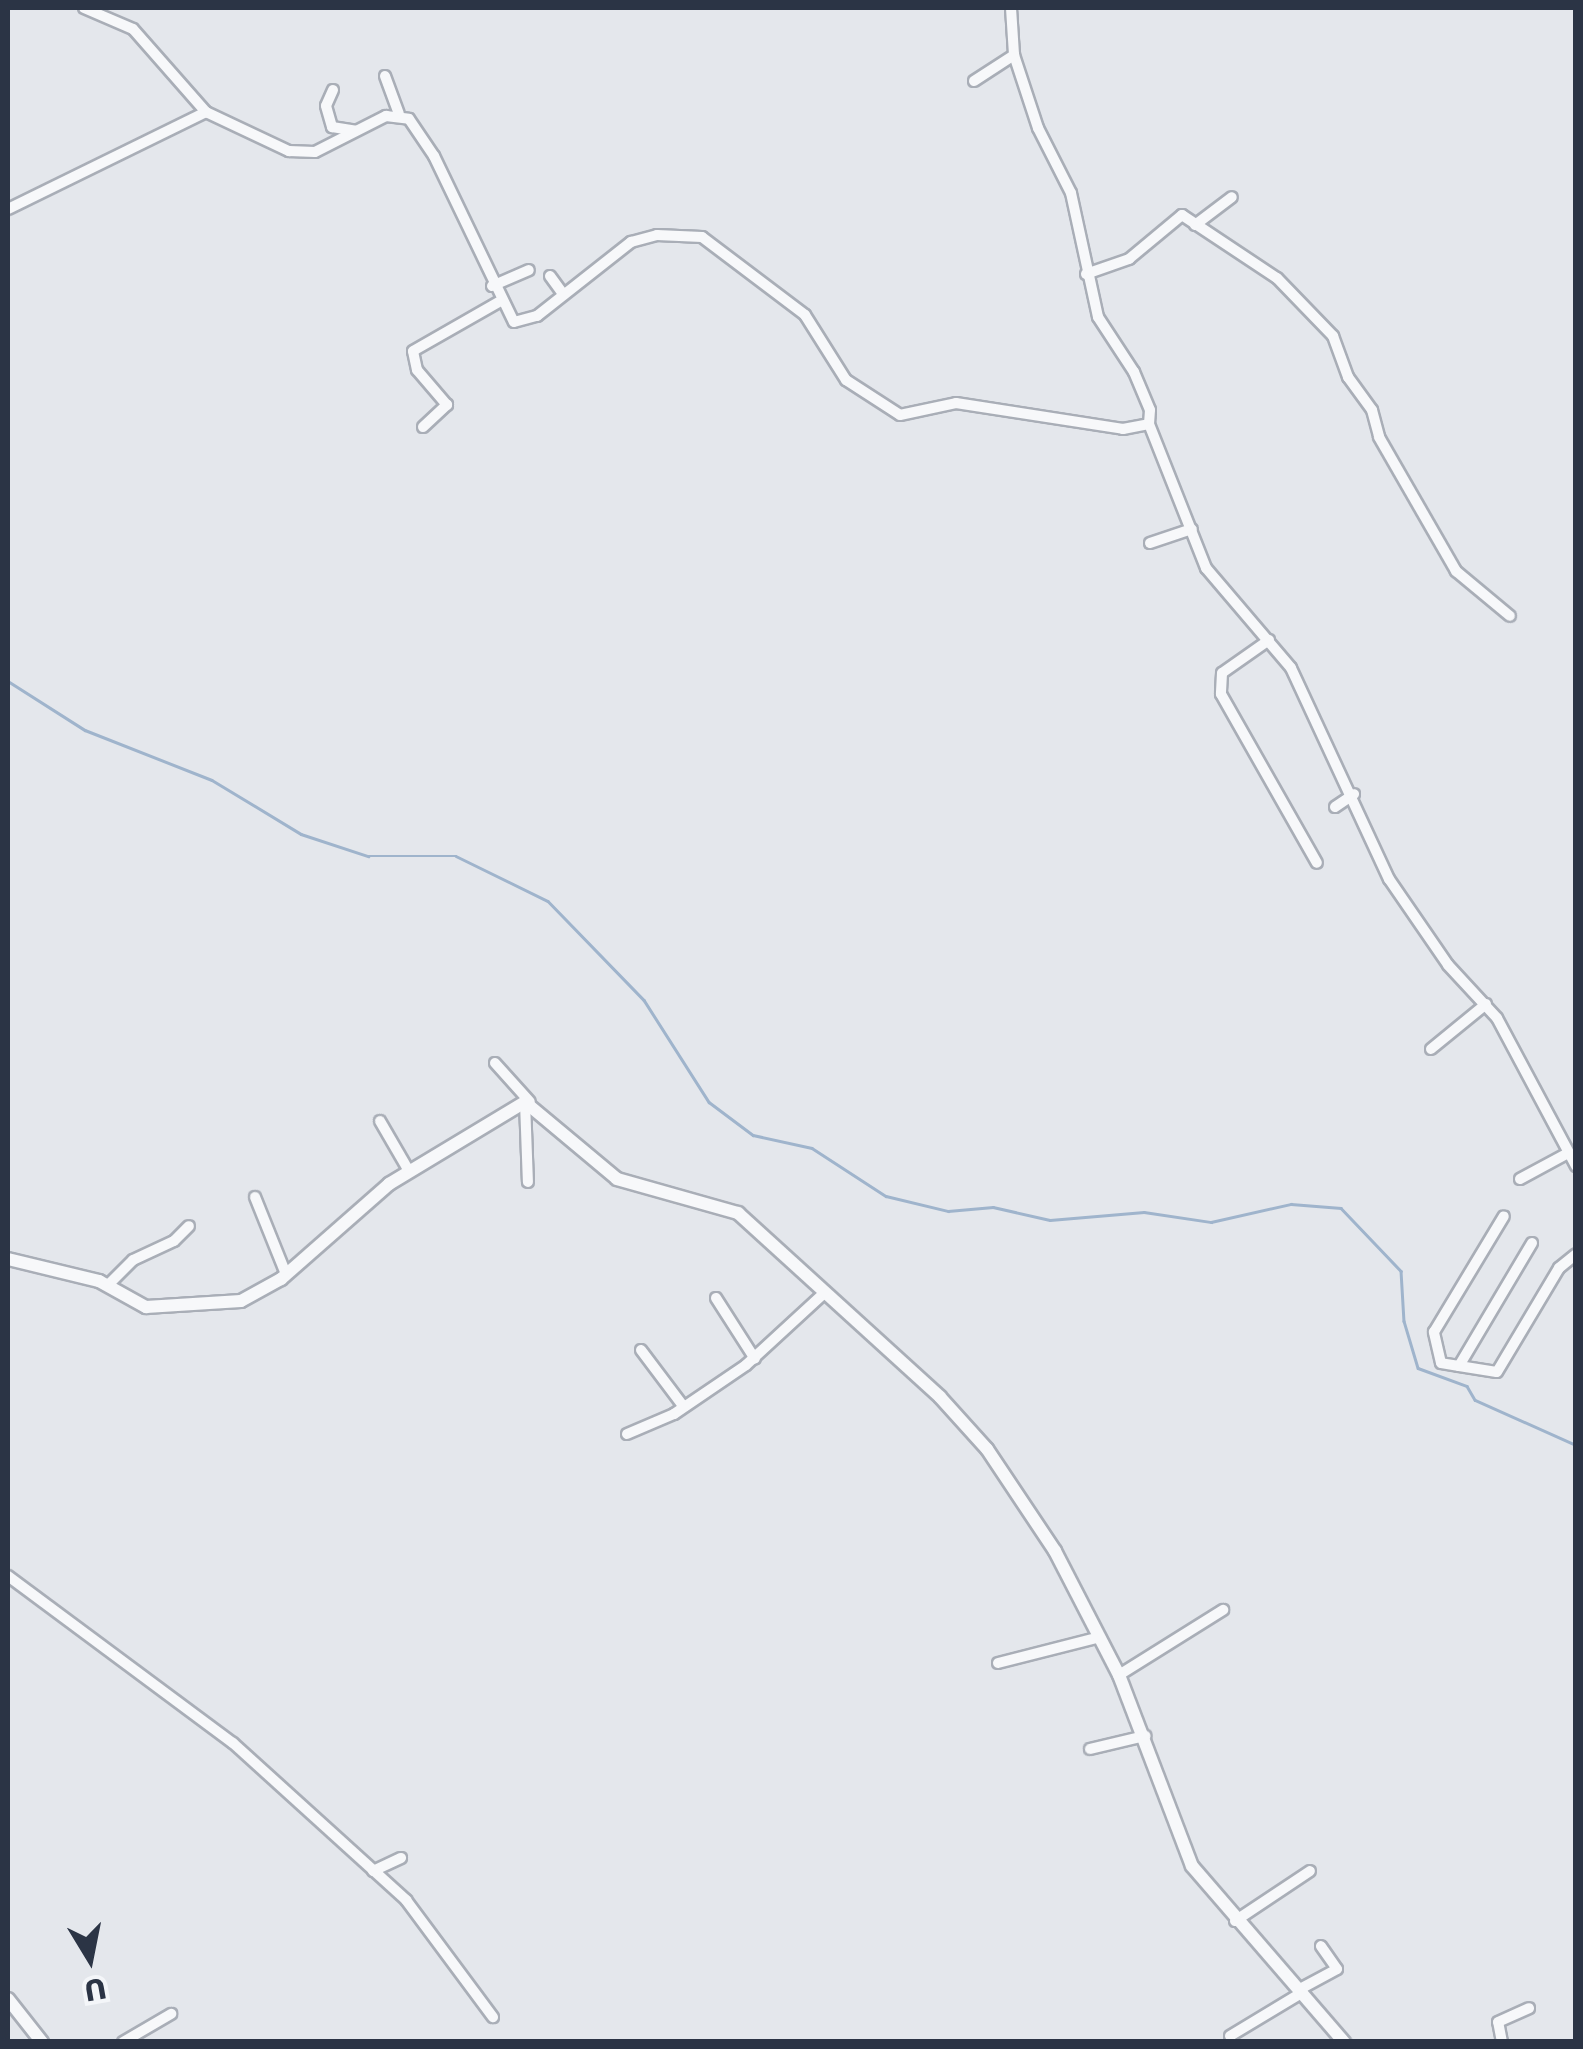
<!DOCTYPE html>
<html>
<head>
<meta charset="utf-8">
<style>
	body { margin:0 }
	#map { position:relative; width:1583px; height:2049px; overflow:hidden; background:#e4e7ec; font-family:"DejaVu Sans",sans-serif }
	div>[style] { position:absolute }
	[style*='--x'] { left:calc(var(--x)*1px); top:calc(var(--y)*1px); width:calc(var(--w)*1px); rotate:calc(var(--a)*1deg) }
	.stream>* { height:2.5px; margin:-1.25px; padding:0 1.25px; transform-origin:1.25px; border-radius:1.25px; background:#9fb4cc }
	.roads { filter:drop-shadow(2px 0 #a9aeb7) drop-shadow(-2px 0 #a9aeb7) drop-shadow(0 2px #a9aeb7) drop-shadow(0 -2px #a9aeb7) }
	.minor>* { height:10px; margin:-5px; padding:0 5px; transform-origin:5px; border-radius:5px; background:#f7f8fa }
	.tertiary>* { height:12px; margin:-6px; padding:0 6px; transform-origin:6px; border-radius:6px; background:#f7f8fa }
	span { translate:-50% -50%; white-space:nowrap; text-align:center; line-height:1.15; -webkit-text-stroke:9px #f4f6f9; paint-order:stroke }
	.frame { position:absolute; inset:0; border:10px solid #2b3445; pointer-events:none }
	.north { position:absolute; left:40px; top:1909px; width:100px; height:100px; -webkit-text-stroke:8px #f4f6f9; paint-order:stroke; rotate:170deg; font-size:28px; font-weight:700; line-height:40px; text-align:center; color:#2b3445 }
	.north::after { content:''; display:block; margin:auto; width:35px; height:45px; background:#2b3445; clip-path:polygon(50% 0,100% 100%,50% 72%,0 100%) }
</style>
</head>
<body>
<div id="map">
	<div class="stream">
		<i style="--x:8;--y:681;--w:91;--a:32.5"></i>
		<i style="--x:85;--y:730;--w:136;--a:21.5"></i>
		<i style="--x:212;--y:780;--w:104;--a:31.2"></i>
		<i style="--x:301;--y:834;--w:71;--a:18.2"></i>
		<i style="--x:368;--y:856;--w:88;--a:0"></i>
		<i style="--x:456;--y:856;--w:102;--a:26.1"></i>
		<i style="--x:548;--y:901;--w:138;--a:45.9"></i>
		<i style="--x:644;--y:1000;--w:121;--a:57.5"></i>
		<i style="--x:709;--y:1102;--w:55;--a:36.9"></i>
		<i style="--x:753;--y:1135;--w:60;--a:12.4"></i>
		<i style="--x:812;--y:1148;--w:88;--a:33"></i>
		<i style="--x:886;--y:1196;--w:64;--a:13.6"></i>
		<i style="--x:948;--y:1211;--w:45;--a:-5.1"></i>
		<i style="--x:993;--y:1207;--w:58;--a:12.8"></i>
		<i style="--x:1050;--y:1220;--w:94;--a:-4.9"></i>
		<i style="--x:1144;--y:1212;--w:68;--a:8.5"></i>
		<i style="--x:1211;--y:1222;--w:82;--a:-12.7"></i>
		<i style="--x:1291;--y:1204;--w:50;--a:4.6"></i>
		<i style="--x:1341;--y:1208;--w:87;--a:46.4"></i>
		<i style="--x:1401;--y:1271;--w:50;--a:86.6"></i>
		<i style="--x:1404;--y:1321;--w:49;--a:73.4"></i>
		<i style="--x:1418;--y:1368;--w:52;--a:20.2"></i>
		<i style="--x:1467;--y:1386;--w:16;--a:60"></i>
		<i style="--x:1475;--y:1400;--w:111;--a:24"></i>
	</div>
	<div class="roads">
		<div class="minor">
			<i style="--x:84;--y:8;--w:53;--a:23.2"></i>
			<i style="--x:133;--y:29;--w:111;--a:48.7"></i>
			<i style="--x:206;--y:112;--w:92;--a:25.2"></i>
			<i style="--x:289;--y:151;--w:26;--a:2"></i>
			<i style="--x:315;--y:152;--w:80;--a:-26.9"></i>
			<i style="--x:386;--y:116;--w:23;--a:7"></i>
			<i style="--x:409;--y:119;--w:45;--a:56"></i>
			<i style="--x:434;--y:156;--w:184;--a:64.3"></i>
			<i style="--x:514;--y:322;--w:24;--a:-15"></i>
			<i style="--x:537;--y:316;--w:120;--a:-38.2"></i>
			<i style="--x:631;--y:242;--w:27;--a:-15"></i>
			<i style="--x:657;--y:235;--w:45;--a:2.5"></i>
			<i style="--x:702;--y:237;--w:129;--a:37.1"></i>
			<i style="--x:805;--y:315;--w:77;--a:57.8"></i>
			<i style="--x:846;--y:380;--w:64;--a:32.9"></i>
			<i style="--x:900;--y:415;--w:57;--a:-12.1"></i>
			<i style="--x:956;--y:403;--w:169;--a:8.8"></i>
			<i style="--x:1123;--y:429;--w:26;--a:-11"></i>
			<i style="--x:1149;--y:424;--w:155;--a:68.4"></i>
			<i style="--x:1206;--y:568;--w:131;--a:49.6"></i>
			<i style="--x:1291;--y:668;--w:233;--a:65.1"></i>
			<i style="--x:1389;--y:879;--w:104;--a:55.5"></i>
			<i style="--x:1448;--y:965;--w:72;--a:47.2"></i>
			<i style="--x:1497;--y:1018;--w:168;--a:61.9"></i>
			<i style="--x:1011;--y:8;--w:47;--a:86.3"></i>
			<i style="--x:1014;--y:55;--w:77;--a:71.8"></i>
			<i style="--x:1038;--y:128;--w:73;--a:63.1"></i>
			<i style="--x:1071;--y:193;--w:127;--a:77.7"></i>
			<i style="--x:1098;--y:317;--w:66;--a:56.8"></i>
			<i style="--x:1134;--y:372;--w:41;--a:67.2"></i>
			<i style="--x:1150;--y:410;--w:14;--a:94"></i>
			<i style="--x:385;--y:76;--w:40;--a:69.8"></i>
			<i style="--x:974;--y:81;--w:48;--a:-33"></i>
			<i style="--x:333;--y:90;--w:17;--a:114"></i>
			<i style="--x:326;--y:106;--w:22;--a:74"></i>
			<i style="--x:332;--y:127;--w:24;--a:9"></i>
			<i style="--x:8;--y:209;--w:220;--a:-26.1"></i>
			<i style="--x:1195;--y:225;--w:46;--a:-37.1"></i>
			<i style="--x:1086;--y:274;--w:46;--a:-19.2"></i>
			<i style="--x:1129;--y:259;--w:69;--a:-39.7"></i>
			<i style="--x:1182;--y:215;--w:114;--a:33.6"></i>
			<i style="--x:1277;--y:278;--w:81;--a:46"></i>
			<i style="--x:1333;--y:336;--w:44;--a:69.9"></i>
			<i style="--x:1348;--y:377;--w:41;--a:54"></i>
			<i style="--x:1372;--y:410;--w:28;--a:75"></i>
			<i style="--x:1379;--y:437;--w:155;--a:60.1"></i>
			<i style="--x:1456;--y:571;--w:70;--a:39.8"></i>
			<i style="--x:550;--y:276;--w:22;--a:54"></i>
			<i style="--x:492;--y:286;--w:40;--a:-23.4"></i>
			<i style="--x:423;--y:427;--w:33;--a:-43"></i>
			<i style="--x:447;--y:405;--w:46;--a:-130.6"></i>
			<i style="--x:417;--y:370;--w:19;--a:-102"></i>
			<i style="--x:413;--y:351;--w:99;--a:-29.7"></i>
			<i style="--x:1150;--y:543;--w:44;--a:-18.4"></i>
			<i style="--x:1269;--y:640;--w:57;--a:144.9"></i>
			<i style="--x:1222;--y:673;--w:21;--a:93"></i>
			<i style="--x:1221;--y:694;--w:194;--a:60.4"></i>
			<i style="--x:1335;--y:807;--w:23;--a:-34"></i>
			<i style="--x:1431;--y:1049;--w:71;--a:-39.3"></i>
			<i style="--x:495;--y:1063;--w:52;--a:48.1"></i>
			<i style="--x:525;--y:1102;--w:80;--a:87.9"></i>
			<i style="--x:380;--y:1121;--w:58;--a:59.9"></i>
			<i style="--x:1520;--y:1179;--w:55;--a:-28.4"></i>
			<i style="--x:255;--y:1197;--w:83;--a:68.1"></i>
			<i style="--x:1532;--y:1243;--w:143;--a:120.7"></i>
			<i style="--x:1459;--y:1366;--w:38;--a:9"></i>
			<i style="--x:1497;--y:1372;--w:121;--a:-59.2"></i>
			<i style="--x:1559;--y:1268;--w:22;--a:-39"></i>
			<i style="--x:108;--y:1285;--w:35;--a:-45"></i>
			<i style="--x:133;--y:1260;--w:45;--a:-24.9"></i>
			<i style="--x:174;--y:1241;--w:21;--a:-45"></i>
			<i style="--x:716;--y:1298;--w:72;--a:57.4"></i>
			<i style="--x:641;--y:1350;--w:71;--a:53"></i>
			<i style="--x:1459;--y:1366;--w:18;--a:-171"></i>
			<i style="--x:1441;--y:1363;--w:32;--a:-103"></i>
			<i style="--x:1434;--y:1332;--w:135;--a:-58.9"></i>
			<i style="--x:627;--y:1434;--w:51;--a:-23.1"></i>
			<i style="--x:674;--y:1414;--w:87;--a:-34.2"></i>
			<i style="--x:746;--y:1365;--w:103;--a:-42.6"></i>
			<i style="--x:8;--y:1576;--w:280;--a:36.6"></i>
			<i style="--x:233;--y:1743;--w:234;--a:42.2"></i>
			<i style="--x:406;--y:1900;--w:146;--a:53.4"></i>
			<i style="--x:998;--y:1663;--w:105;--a:-14.3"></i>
			<i style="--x:1119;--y:1675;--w:123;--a:-32"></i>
			<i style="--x:1090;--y:1749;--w:57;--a:-13.3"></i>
			<i style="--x:373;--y:1871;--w:31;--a:-25"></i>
			<i style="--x:1235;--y:1921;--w:90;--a:-33.7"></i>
			<i style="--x:1300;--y:1989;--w:42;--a:-28.4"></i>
			<i style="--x:1337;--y:1969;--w:28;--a:-125"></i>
			<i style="--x:1230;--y:2036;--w:85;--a:-31.1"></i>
			<i style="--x:123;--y:2042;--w:56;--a:-30.3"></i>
			<i style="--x:1502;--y:2042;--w:20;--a:-101"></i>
			<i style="--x:1498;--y:2022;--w:34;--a:-24"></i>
		</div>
		<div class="tertiary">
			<i style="--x:8;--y:1259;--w:94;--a:13.6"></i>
			<i style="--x:99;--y:1281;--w:54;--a:29"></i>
			<i style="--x:146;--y:1307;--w:95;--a:-3.6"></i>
			<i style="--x:241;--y:1301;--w:46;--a:-28.8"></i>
			<i style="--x:281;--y:1279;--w:144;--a:-41.3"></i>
			<i style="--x:389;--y:1184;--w:159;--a:-31.1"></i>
			<i style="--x:525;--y:1102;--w:120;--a:39.9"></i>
			<i style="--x:617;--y:1179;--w:126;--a:15.7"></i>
			<i style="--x:738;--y:1213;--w:273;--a:42.3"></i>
			<i style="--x:940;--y:1397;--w:70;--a:47.9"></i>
			<i style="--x:987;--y:1449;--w:123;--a:56.3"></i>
			<i style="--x:1055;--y:1551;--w:140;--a:62.7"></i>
			<i style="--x:1119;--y:1675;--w:204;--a:69.1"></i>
			<i style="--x:1192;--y:1866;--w:233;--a:49.2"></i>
			<i style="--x:8;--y:1999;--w:55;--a:51.7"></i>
		</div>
	</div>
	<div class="frame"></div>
	<div class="north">U</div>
</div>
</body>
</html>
